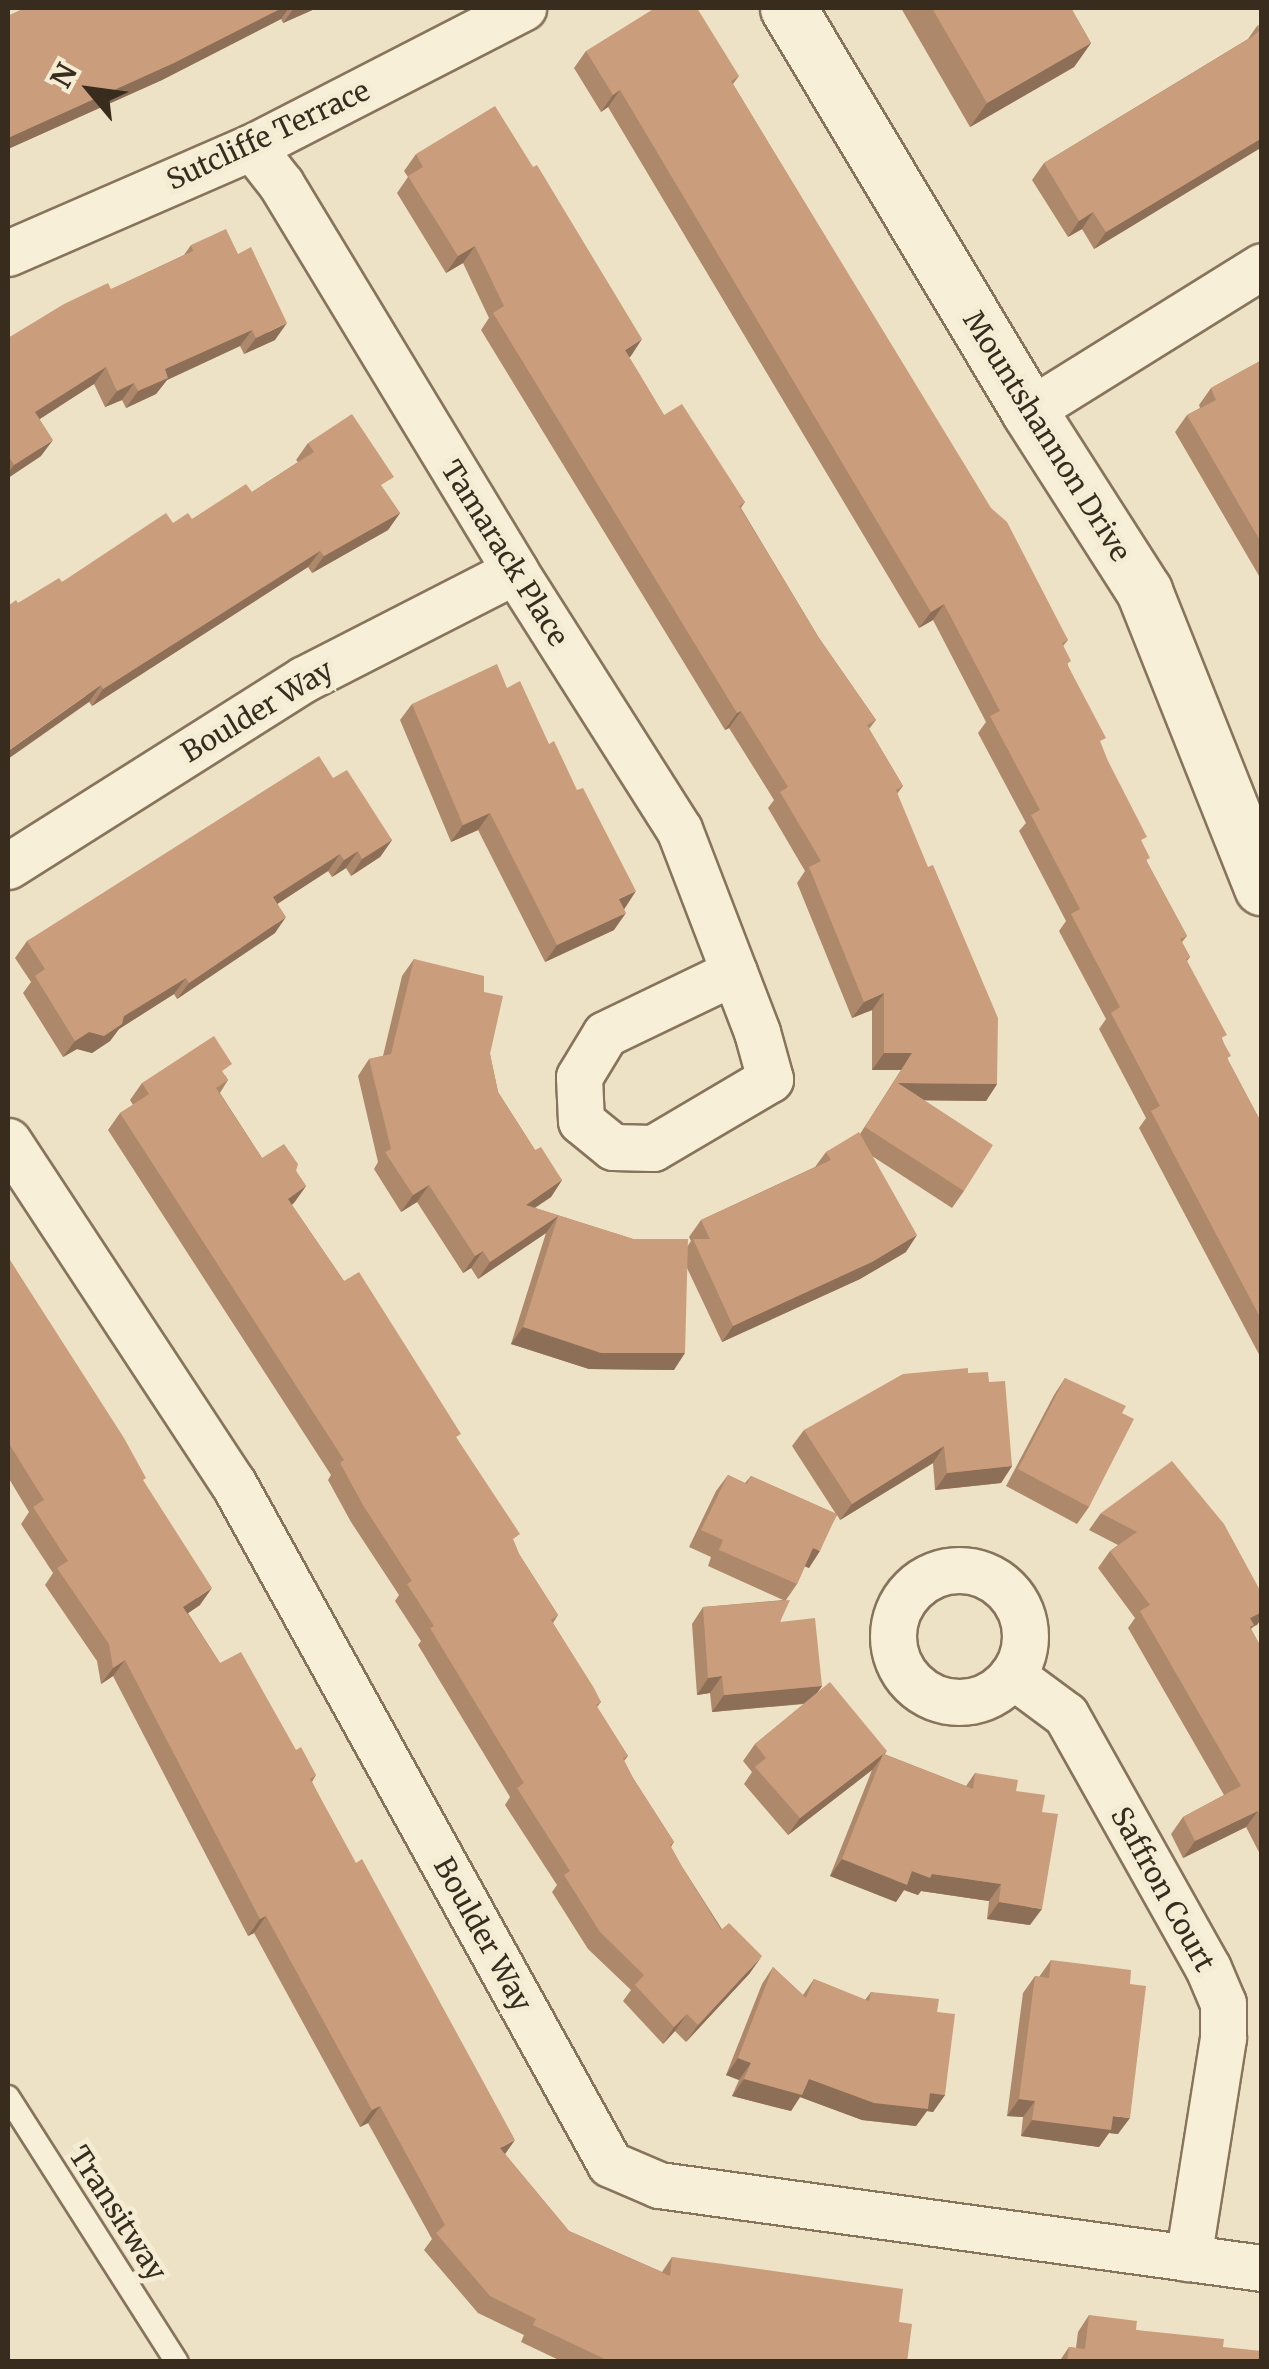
<!DOCTYPE html>
<html>
<head>
<meta charset="utf-8">
<style>
	body { margin:0 }
	#map { position:relative; width:1269px; height:2369px; overflow:hidden; background:#ede2c5; font-family:Merriweather,serif }
	div>[style] { position:absolute }
	[style*='--x'] { left:calc(var(--x)*1px); top:calc(var(--y)*1px); width:calc(var(--w)*1px); rotate:calc(var(--a)*1deg) }
	.roads { filter:drop-shadow(2px 0 #87745c) drop-shadow(-2px 0 #87745c) drop-shadow(0 2px #87745c) drop-shadow(0 -2px #87745c) }
	.service>* { height:22px; margin:-11px; padding:0 11px; transform-origin:11px; border-radius:11px; background:#f8efd8 }
	.minor>* { height:45px; margin:-22.5px; padding:0 22.5px; transform-origin:22.5px; border-radius:22.5px; background:#f8efd8 }
	.minor>.ring { margin:-22.5px; padding:0; box-sizing:content-box; background:none; border:45px solid #f8efd8; border-radius:50% }
	.tertiary>* { height:55px; margin:-27.5px; padding:0 27.5px; transform-origin:27.5px; border-radius:27.5px; background:#f8efd8 }
	.wall>* { inset:0; background:#ae886b }
	.shaded-wall>* { inset:0; background:#8d6f57 }
	.building>* { inset:0; background:#ca9e7c }
	span { translate:-50% -50%; white-space:nowrap; text-align:center; line-height:1.15; -webkit-text-stroke:10px #f5ecd4; paint-order:stroke }
	.street-label { font-size:28px; color:#382c1f }
	.frame { position:absolute; inset:0; border:10px solid #382c1f; pointer-events:none }
	.north { position:absolute; left:40px; top:40px; width:100px; height:100px; -webkit-text-stroke:8px #f5ecd4; paint-order:stroke; rotate:299deg; font-size:28px; font-weight:700; line-height:40px; text-align:center; color:#382c1f }
	.north::after { content:''; display:block; margin:auto; width:35px; height:45px; background:#382c1f; clip-path:polygon(50% 0,100% 100%,50% 72%,0 100%) }
</style>
</head>
<body>
<div id="map">
	<div class="roads">
		<div class="service">
			<i style="--x:8;--y:2097;--w:314;--a:57.5"></i>
		</div>
		<div class="minor">
			<i style="--x:252;--y:147;--w:47;--a:51.9"></i>
			<i style="--x:281;--y:184;--w:452;--a:58.8"></i>
			<i style="--x:515;--y:571;--w:306;--a:57.6"></i>
			<i style="--x:679;--y:829;--w:153;--a:69"></i>
			<i style="--x:734;--y:972;--w:64;--a:69"></i>
			<i style="--x:757;--y:1032;--w:49;--a:74.5"></i>
			<i style="--x:770;--y:1079;--w:136;--a:149.5"></i>
			<i style="--x:653;--y:1148;--w:40;--a:-178.6"></i>
			<i style="--x:613;--y:1147;--w:41;--a:-140.9"></i>
			<i style="--x:581;--y:1121;--w:44;--a:-92.6"></i>
			<i style="--x:579;--y:1077;--w:50;--a:-58.8"></i>
			<i style="--x:605;--y:1034;--w:143;--a:-25.7"></i>
			<i style="--x:8;--y:253;--w:266;--a:-23.5"></i>
			<i style="--x:252;--y:147;--w:305;--a:-27.2"></i>
			<i style="--x:1029;--y:411;--w:274;--a:-31.9"></i>
			<i style="--x:8;--y:866;--w:350;--a:-32.3"></i>
			<i style="--x:304;--y:679;--w:237;--a:-27.1"></i>
			<i style="--x:8;--y:1141;--w:409;--a:56.7"></i>
			<i style="--x:233;--y:1483;--w:778;--a:61.03"></i>
			<i style="--x:610;--y:2164;--w:53;--a:23.2"></i>
			<i style="--x:659;--y:2185;--w:609;--a:7.84"></i>
			<i class="ring" style="left:893px;top:1570px;width:87px;height:87px"></i>
			<i style="--x:1012;--y:1675;--w:67;--a:36.5"></i>
			<i style="--x:1066;--y:1715;--w:290;--a:60.7"></i>
			<i style="--x:1208;--y:1968;--w:38;--a:67"></i>
			<i style="--x:1223;--y:2003;--w:35;--a:90"></i>
			<i style="--x:1223;--y:2038;--w:223;--a:99"></i>
		</div>
		<div class="tertiary">
			<i style="--x:788;--y:8;--w:470;--a:59.1"></i>
			<i style="--x:1029;--y:411;--w:214;--a:57.4"></i>
			<i style="--x:1144;--y:591;--w:319;--a:68.3"></i>
		</div>
	</div>
	<div class="wall">
		<i style="clip-path:polygon(25px 8px,317px 8px,283px 23px,281px 19px,162px 80px,8px 149px,8px 16px)"></i>
		<i style="clip-path:polygon(901px 8px,1071px 8px,1091px 43px,1074px 67px,970px 127px)"></i>
		<i style="clip-path:polygon(1262px 23px,1262px 147px,1094px 249px,1082px 229px,1068px 237px,1032px 180px,1044px 163px,1248px 39px,1257px 26px)"></i>
		<i style="clip-path:polygon(586px 51px,739px 76px,733px 84px,1068px 640px,1063px 646px,1068px 666px,1142px 844px,1147px 862px,1187px 936px,1182px 942px,1190px 957px,1187px 961px,1223px 1041px,1228px 1060px,1262px 1124px,1262px 1360px,1139px 1128px,1146px 1118px,1099px 1029px,1106px 1019px,1059px 931px,1066px 921px,1019px 831px,1026px 823px,978px 733px,986px 722px,933px 620px,919px 628px,608px 107px,601px 112px,574px 68px)"></i>
		<i style="clip-path:polygon(416px 154px,631px 356px,629px 357px,664px 415px,745px 502px,741px 508px,819px 638px,876px 720px,869px 729px,903px 786px,897px 794px,997px 1084px,986px 1101px,924px 1100px,964px 1191px,952px 1208px,872px 1156px,906px 1252px,860px 1279px,722px 1342px,687px 1268px,674px 1370px,589px 1369px,511px 1344px,546px 1233px,478px 1279px,471px 1268px,463px 1273px,417px 1202px,401px 1212px,374px 1169px,378px 1162px,358px 1076px,369px 1059px,383px 1056px,402px 976px,414px 959px,484px 992px,490px 1054px,498px 1092px,535px 1150px,562px 1180px,551px 1197px,535px 1208px,633px 1239px,687px 1247px,691px 1241px,689px 1237px,701px 1220px,815px 1167px,826px 1152px,860px 1134px,901px 1070px,872px 1070px,872px 1010px,852px 1018px,797px 883px,805px 871px,768px 808px,774px 800px,729px 728px,725px 730px,481px 330px,489px 318px,463px 263px,446px 273px,397px 193px,408px 177px,404px 171px)"></i>
		<i style="clip-path:polygon(191px 245px,275px 340px,244px 354px,240px 346px,167px 380px,156px 394px,126px 408px,122px 400px,105px 407px,94px 384px,40px 419px,41px 456px,8px 478px,8px 338px,184px 255px)"></i>
		<i style="clip-path:polygon(1262px 360px,1262px 581px,1175px 432px,1187px 415px,1200px 408px,1199px 405px,1211px 388px)"></i>
		<i style="clip-path:polygon(308px 443px,384px 490px,400px 513px,388px 530px,312px 573px,308px 567px,92px 706px,18px 603px,62px 582px,173px 523px,192px 519px,252px 492px,298px 462px,296px 460px)"></i>
		<i style="clip-path:polygon(507px 688px,625px 908px,614px 930px,545px 962px,478px 830px,451px 842px,400px 720px,412px 704px)"></i>
		<i style="clip-path:polygon(333px 778px,392px 840px,380px 857px,351px 876px,346px 868px,332px 877px,328px 871px,278px 903px,275px 933px,177px 999px,174px 994px,119px 1029px,110px 1041px,92px 1053px,77px 1049px,63px 1057px,23px 993px,31px 982px,15px 958px,27px 941px)"></i>
		<i style="clip-path:polygon(225px 1075px,228px 1080px,220px 1093px,262px 1158px,296px 1171px,306px 1186px,292px 1205px,344px 1281px,457px 1439px,514px 1542px,519px 1554px,558px 1615px,553px 1623px,601px 1702px,597px 1707px,628px 1756px,624px 1761px,633px 1778px,674px 1842px,671px 1847px,681px 1865px,750px 1973px,686px 2042px,675px 2031px,663px 2044px,623px 2001px,631px 1990px,588px 1949px,552px 1892px,557px 1885px,505px 1805px,510px 1797px,418px 1645px,421px 1641px,395px 1601px,399px 1595px,351px 1522px,328px 1480px,331px 1475px,108px 1130px,120px 1113px,133px 1105px,130px 1100px,142px 1083px)"></i>
		<i style="clip-path:polygon(8px 1257px,144px 1482px,200px 1605px,188px 1613px,220px 1663px,316px 1775px,312px 1782px,505px 2154px,569px 2231px,662px 2272px,672px 2257px,899px 2322px,907px 2362px,563px 2362px,521px 2342px,524px 2335px,478px 2313px,424px 2250px,432px 2239px,368px 2123px,360px 2127px,254px 1933px,248px 1936px,113px 1676px,101px 1684px,97px 1661px,45px 1585px,53px 1573px,21px 1524px,29px 1512px,8px 1477px)"></i>
		<i style="clip-path:polygon(968px 1373px,989px 1382px,1012px 1466px,1001px 1483px,935px 1490px,933px 1463px,840px 1520px,837px 1515px,809px 1568px,805px 1566px,797px 1584px,786px 1600px,780px 1622px,822px 1686px,817px 1693px,884px 1754px,966px 1786px,975px 1773px,1016px 1791px,1030px 1925px,987px 1919px,989px 1901px,921px 1891px,918px 1895px,904px 1890px,896px 1902px,830px 1876px,872px 1770px,788px 1835px,744px 1784px,752px 1772px,743px 1761px,755px 1744px,804px 1704px,712px 1712px,710px 1693px,697px 1695px,692px 1624px,703px 1607px,783px 1600px,708px 1566px,711px 1557px,689px 1547px,716px 1491px,728px 1475px,745px 1483px,751px 1476px,836px 1514px,792px 1446px,804px 1430px)"></i>
		<i style="clip-path:polygon(1065px 1378px,1122px 1413px,1089px 1507px,1077px 1524px,1006px 1486px,1054px 1395px)"></i>
		<i style="clip-path:polygon(1101px 1513px,1262px 1594px,1262px 1618px,1251px 1629px,1262px 1649px,1262px 1858px,1246px 1827px,1183px 1858px,1171px 1834px,1183px 1817px,1224px 1795px,1128px 1628px,1135px 1618px,1098px 1568px,1110px 1551px,1118px 1545px,1089px 1530px)"></i>
		<i style="clip-path:polygon(1051px 1960px,1118px 2134px,1109px 2133px,1099px 2147px,1021px 2136px,1023px 2117px,1007px 2116px,1023px 1993px,1035px 1976px,1039px 1977px)"></i>
		<i style="clip-path:polygon(773px 1967px,803px 1995px,814px 1979px,865px 2000px,871px 1992px,937px 2012px,945px 2095px,933px 2112px,927px 2111px,916px 2126px,862px 2120px,800px 2097px,791px 2111px,732px 2096px,739px 2080px,726px 2075px,762px 1984px)"></i>
		<i style="clip-path:polygon(1089px 2315px,1136px 2330px,1223px 2347px,1262px 2362px,1059px 2362px,1069px 2347px,1076px 2348px,1078px 2332px)"></i>
	</div>
	<div class="shaded-wall">
		<i style="clip-path:polygon(282px 8px,289px 8px,281px 19px,162px 80px,8px 149px,8px 138px)"></i>
		<i style="clip-path:polygon(294px 8px,317px 8px,283px 23px)"></i>
		<i style="clip-path:polygon(1091px 43px,1074px 67px,970px 127px,987px 103px)"></i>
		<i style="clip-path:polygon(620px 90px,608px 107px,601px 112px,613px 95px)"></i>
		<i style="clip-path:polygon(1262px 138px,1262px 147px,1094px 249px,1106px 232px)"></i>
		<i style="clip-path:polygon(1093px 212px,1082px 229px,1068px 237px,1079px 221px)"></i>
		<i style="clip-path:polygon(475px 246px,463px 263px,446px 273px,458px 256px)"></i>
		<i style="clip-path:polygon(287px 323px,275px 340px,244px 354px,256px 338px)"></i>
		<i style="clip-path:polygon(252px 330px,240px 346px,167px 380px,156px 394px,126px 408px,138px 391px,165px 369px)"></i>
		<i style="clip-path:polygon(642px 339px,631px 356px,613px 367px,625px 350px)"></i>
		<i style="clip-path:polygon(106px 367px,94px 384px,24px 429px,35px 412px)"></i>
		<i style="clip-path:polygon(134px 383px,122px 400px,105px 407px,117px 391px)"></i>
		<i style="clip-path:polygon(53px 440px,41px 456px,8px 478px,8px 473px,14px 465px)"></i>
		<i style="clip-path:polygon(400px 513px,388px 530px,312px 573px,324px 556px)"></i>
		<i style="clip-path:polygon(320px 551px,308px 567px,92px 706px,103px 689px)"></i>
		<i style="clip-path:polygon(944px 604px,933px 620px,919px 628px,931px 612px)"></i>
		<i style="clip-path:polygon(101px 685px,89px 702px,8px 759px,8px 751px)"></i>
		<i style="clip-path:polygon(741px 711px,729px 728px,725px 730px,737px 713px)"></i>
		<i style="clip-path:polygon(490px 813px,478px 830px,451px 842px,463px 825px)"></i>
		<i style="clip-path:polygon(392px 840px,380px 857px,351px 876px,362px 859px)"></i>
		<i style="clip-path:polygon(358px 851px,346px 868px,332px 877px,344px 860px)"></i>
		<i style="clip-path:polygon(340px 854px,328px 871px,262px 914px,273px 897px)"></i>
		<i style="clip-path:polygon(636px 891px,625px 908px,607px 916px,619px 899px)"></i>
		<i style="clip-path:polygon(626px 913px,614px 930px,545px 962px,557px 945px)"></i>
		<i style="clip-path:polygon(286px 917px,275px 933px,177px 999px,189px 983px)"></i>
		<i style="clip-path:polygon(186px 978px,174px 994px,119px 1029px,110px 1041px,92px 1053px,77px 1049px,63px 1057px,75px 1041px,89px 1032px,124px 1016px)"></i>
		<i style="clip-path:polygon(884px 993px,872px 1010px,852px 1018px,864px 1002px)"></i>
		<i style="clip-path:polygon(884px 1053px,912px 1053px,901px 1070px,872px 1070px)"></i>
		<i style="clip-path:polygon(898px 1083px,997px 1084px,986px 1101px,886px 1100px)"></i>
		<i style="clip-path:polygon(562px 1180px,551px 1197px,514px 1221px,526px 1205px)"></i>
		<i style="clip-path:polygon(429px 1185px,417px 1202px,401px 1212px,413px 1195px)"></i>
		<i style="clip-path:polygon(306px 1186px,294px 1203px,276px 1215px,288px 1199px)"></i>
		<i style="clip-path:polygon(558px 1216px,546px 1233px,478px 1279px,490px 1262px)"></i>
		<i style="clip-path:polygon(917px 1235px,906px 1252px,860px 1279px,722px 1342px,733px 1326px)"></i>
		<i style="clip-path:polygon(483px 1251px,471px 1268px,463px 1273px,475px 1256px)"></i>
		<i style="clip-path:polygon(523px 1327px,685px 1353px,674px 1370px,589px 1369px,511px 1344px)"></i>
		<i style="clip-path:polygon(944px 1446px,933px 1463px,840px 1520px,852px 1504px)"></i>
		<i style="clip-path:polygon(1012px 1466px,1001px 1483px,935px 1490px,947px 1473px)"></i>
		<i style="clip-path:polygon(813px 1548px,820px 1551px,809px 1568px,801px 1565px)"></i>
		<i style="clip-path:polygon(212px 1588px,200px 1605px,172px 1624px,183px 1607px)"></i>
		<i style="clip-path:polygon(1262px 1612px,1262px 1618px,1257px 1625px,1252px 1627px,1243px 1641px,1250px 1618px)"></i>
		<i style="clip-path:polygon(125px 1660px,113px 1676px,101px 1684px,113px 1668px)"></i>
		<i style="clip-path:polygon(722px 1676px,710px 1693px,697px 1695px,708px 1678px)"></i>
		<i style="clip-path:polygon(822px 1686px,810px 1703px,712px 1712px,724px 1695px)"></i>
		<i style="clip-path:polygon(887px 1751px,872px 1770px,788px 1835px,800px 1818px)"></i>
		<i style="clip-path:polygon(1258px 1811px,1246px 1827px,1183px 1858px,1195px 1841px)"></i>
		<i style="clip-path:polygon(842px 1859px,912px 1871px,1001px 1884px,989px 1901px,921px 1891px,918px 1895px,904px 1890px,896px 1902px,830px 1876px)"></i>
		<i style="clip-path:polygon(999px 1902px,1042px 1909px,1030px 1925px,987px 1919px)"></i>
		<i style="clip-path:polygon(266px 1916px,254px 1933px,248px 1936px,260px 1919px)"></i>
		<i style="clip-path:polygon(762px 1956px,750px 1973px,686px 2042px,698px 2025px)"></i>
		<i style="clip-path:polygon(687px 2014px,675px 2031px,663px 2044px,674px 2027px)"></i>
		<i style="clip-path:polygon(738px 2058px,751px 2063px,739px 2080px,726px 2075px)"></i>
		<i style="clip-path:polygon(744px 2079px,809px 2079px,945px 2095px,933px 2112px,927px 2111px,916px 2126px,862px 2120px,800px 2097px,791px 2111px,732px 2096px)"></i>
		<i style="clip-path:polygon(1019px 2099px,1035px 2101px,1023px 2117px,1007px 2116px)"></i>
		<i style="clip-path:polygon(380px 2106px,368px 2123px,360px 2127px,372px 2110px)"></i>
		<i style="clip-path:polygon(1113px 2116px,1130px 2118px,1118px 2134px,1109px 2133px,1099px 2147px,1021px 2136px,1032px 2120px)"></i>
		<i style="clip-path:polygon(515px 2140px,503px 2157px,500px 2148px)"></i>
	</div>
	<div class="building">
		<i style="clip-path:polygon(25px 8px,282px 8px,174px 63px,8px 138px,8px 16px)"></i>
		<i style="clip-path:polygon(655px 8px,679px 8px,681px 10px,685px 8px,697px 8px,739px 76px,731px 81px,991px 508px,1007px 522px,1068px 640px,1062px 643px,1071px 661px,1067px 664px,1106px 738px,1100px 741px,1108px 761px,1147px 837px,1141px 840px,1150px 858px,1146px 860px,1187px 936px,1180px 939px,1190px 957px,1186px 959px,1227px 1035px,1221px 1038px,1231px 1056px,1227px 1058px,1262px 1124px,1262px 1321px,1151px 1111px,1160px 1106px,1111px 1013px,1120px 1007px,1071px 914px,1080px 909px,1031px 815px,1040px 810px,990px 716px,1000px 711px,944px 604px,931px 612px,620px 90px,613px 95px,586px 51px)"></i>
		<i style="clip-path:polygon(932px 8px,1071px 8px,1091px 43px,987px 103px)"></i>
		<i style="clip-path:polygon(1262px 23px,1262px 138px,1106px 232px,1093px 212px,1079px 221px,1044px 163px,1252px 37px,1260px 30px,1257px 26px)"></i>
		<i style="clip-path:polygon(495px 106px,533px 167px,537px 165px,642px 339px,625px 350px,664px 415px,682px 404px,745px 502px,739px 506px,819px 638px,876px 720px,867px 725px,903px 786px,896px 790px,928px 867px,933px 865px,998px 1018px,997px 1084px,898px 1083px,993px 1145px,964px 1191px,865px 1127px,912px 1053px,884px 1053px,884px 993px,864px 1002px,809px 867px,821px 861px,780px 792px,788px 787px,741px 711px,737px 713px,493px 313px,504px 306px,475px 246px,458px 256px,408px 176px,423px 167px,416px 154px)"></i>
		<i style="clip-path:polygon(226px 229px,238px 254px,251px 247px,287px 323px,256px 338px,252px 330px,165px 369px,168px 378px,138px 391px,134px 383px,117px 391px,106px 367px,35px 412px,53px 440px,14px 465px,8px 455px,8px 338px,64px 304px,108px 283px,111px 289px,193px 251px,191px 245px)"></i>
		<i style="clip-path:polygon(1262px 360px,1262px 544px,1187px 415px,1216px 400px,1211px 388px)"></i>
		<i style="clip-path:polygon(352px 414px,394px 477px,381px 485px,400px 513px,324px 556px,320px 551px,103px 689px,101px 685px,8px 751px,8px 606px,16px 600px,18px 603px,59px 578px,62px 582px,166px 513px,173px 523px,188px 513px,192px 519px,246px 484px,252px 492px,314px 452px,308px 443px)"></i>
		<i style="clip-path:polygon(497px 664px,507px 688px,520px 681px,549px 744px,554px 741px,577px 790px,583px 788px,636px 891px,619px 899px,626px 913px,557px 945px,490px 813px,463px 825px,412px 704px)"></i>
		<i style="clip-path:polygon(319px 756px,333px 778px,347px 770px,392px 840px,362px 859px,358px 851px,344px 860px,340px 854px,273px 897px,286px 917px,189px 983px,186px 978px,124px 1016px,122px 1024px,104px 1036px,89px 1032px,75px 1041px,35px 976px,45px 969px,27px 941px)"></i>
		<i style="clip-path:polygon(414px 959px,484px 976px,484px 992px,503px 996px,490px 1054px,498px 1092px,535px 1150px,541px 1147px,562px 1180px,526px 1205px,633px 1239px,688px 1239px,685px 1353px,601px 1353px,523px 1327px,558px 1216px,490px 1262px,483px 1251px,475px 1256px,429px 1185px,413px 1195px,385px 1152px,391px 1149px,369px 1059px,391px 1054px)"></i>
		<i style="clip-path:polygon(214px 1036px,232px 1064px,222px 1071px,228px 1080px,216px 1088px,262px 1158px,284px 1144px,298px 1164px,296px 1171px,306px 1186px,288px 1199px,344px 1281px,359px 1272px,424px 1375px,461px 1434px,456px 1437px,520px 1534px,513px 1539px,519px 1554px,558px 1615px,551px 1620px,594px 1688px,601px 1702px,596px 1705px,628px 1756px,623px 1758px,633px 1778px,674px 1842px,670px 1845px,681px 1865px,721px 1930px,729px 1923px,762px 1956px,698px 2025px,687px 2014px,674px 2027px,635px 1985px,644px 1975px,600px 1932px,564px 1875px,570px 1871px,517px 1788px,524px 1783px,430px 1628px,434px 1626px,407px 1584px,412px 1581px,363px 1505px,340px 1463px,344px 1460px,120px 1113px,149px 1094px,142px 1083px)"></i>
		<i style="clip-path:polygon(859px 1132px,917px 1235px,872px 1262px,733px 1326px,693px 1239px,710px 1239px,701px 1220px,831px 1160px,826px 1152px)"></i>
		<i style="clip-path:polygon(8px 1257px,124px 1438px,146px 1478px,143px 1480px,212px 1588px,183px 1607px,220px 1663px,241px 1652px,296px 1750px,301px 1747px,316px 1775px,310px 1779px,338px 1830px,356px 1863px,362px 1859px,515px 2140px,500px 2148px,569px 2231px,670px 2276px,672px 2257px,903px 2289px,899px 2322px,912px 2324px,907px 2362px,611px 2362px,533px 2325px,536px 2319px,490px 2296px,436px 2233px,445px 2225px,380px 2106px,372px 2110px,266px 1916px,260px 1919px,125px 1660px,113px 1668px,109px 1644px,57px 1568px,68px 1561px,33px 1507px,44px 1500px,8px 1442px)"></i>
		<i style="clip-path:polygon(968px 1368px,968px 1373px,988px 1372px,989px 1382px,1005px 1381px,1012px 1466px,947px 1473px,944px 1446px,852px 1504px,804px 1430px,903px 1374px)"></i>
		<i style="clip-path:polygon(1065px 1378px,1126px 1406px,1122px 1413px,1134px 1419px,1089px 1507px,1018px 1469px)"></i>
		<i style="clip-path:polygon(1172px 1461px,1224px 1524px,1262px 1594px,1262px 1612px,1250px 1618px,1254px 1625px,1250px 1627px,1262px 1649px,1262px 1817px,1258px 1811px,1195px 1841px,1183px 1817px,1241px 1786px,1140px 1611px,1150px 1605px,1110px 1551px,1137px 1532px,1101px 1513px)"></i>
		<i style="clip-path:polygon(728px 1475px,747px 1484px,751px 1476px,837px 1514px,820px 1551px,813px 1548px,797px 1584px,719px 1550px,723px 1540px,701px 1530px)"></i>
		<i style="clip-path:polygon(790px 1600px,780px 1622px,815px 1618px,822px 1686px,724px 1695px,722px 1676px,708px 1678px,703px 1607px)"></i>
		<i style="clip-path:polygon(830px 1682px,887px 1751px,800px 1818px,755px 1767px,766px 1758px,755px 1744px)"></i>
		<i style="clip-path:polygon(883px 1754px,973px 1789px,975px 1773px,1018px 1780px,1016px 1791px,1045px 1795px,1042px 1812px,1058px 1814px,1042px 1909px,999px 1902px,1001px 1884px,932px 1874px,930px 1878px,912px 1871px,907px 1885px,842px 1859px)"></i>
		<i style="clip-path:polygon(1051px 1960px,1131px 1970px,1130px 1984px,1146px 1986px,1130px 2118px,1113px 2116px,1111px 2130px,1032px 2120px,1035px 2101px,1019px 2099px,1035px 1976px,1049px 1978px)"></i>
		<i style="clip-path:polygon(773px 1967px,806px 1998px,814px 1979px,869px 2001px,871px 1992px,939px 1999px,937px 2012px,955px 2014px,945px 2095px,930px 2093px,928px 2109px,874px 2103px,809px 2079px,802px 2095px,744px 2079px,751px 2063px,738px 2058px)"></i>
		<i style="clip-path:polygon(1089px 2315px,1137px 2321px,1136px 2330px,1224px 2339px,1223px 2347px,1262px 2351px,1262px 2362px,1067px 2362px,1069px 2347px,1085px 2349px)"></i>
	</div>
	<div class="street-label">
		<span style="left:268px;top:135px;rotate:-25deg">Sutcliffe Terrace</span>
		<span style="left:1047px;top:436px;rotate:58deg">Mountshannon Drive</span>
		<span style="left:505px;top:553px;rotate:58deg">Tamarack Place</span>
		<span style="left:257px;top:711px;rotate:-31deg">Boulder Way</span>
		<span style="left:1163px;top:1889px;rotate:61deg">Saffron Court</span>
		<span style="left:483px;top:1934px;rotate:61deg">Boulder Way</span>
		<span style="left:118px;top:2213px;rotate:57deg">Transitway</span>
	</div>
	<div class="frame"></div>
	<div class="north">N</div>
</div>
</body>
</html>
